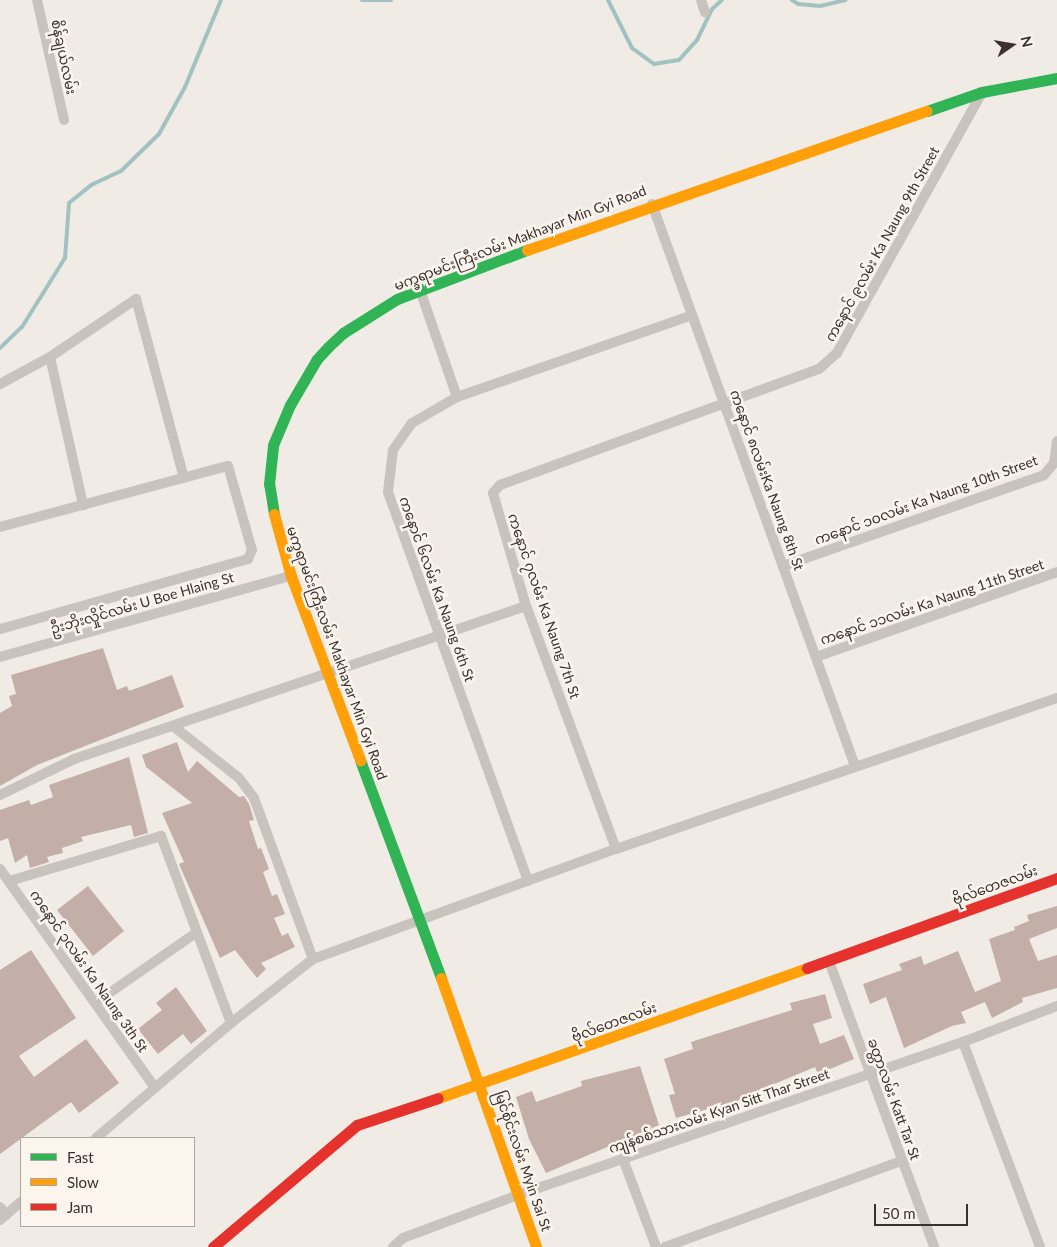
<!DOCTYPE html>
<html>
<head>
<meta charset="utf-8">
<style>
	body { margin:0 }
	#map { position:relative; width:1057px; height:1247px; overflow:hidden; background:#f0ebe5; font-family:Lato,"Noto Sans Myanmar",sans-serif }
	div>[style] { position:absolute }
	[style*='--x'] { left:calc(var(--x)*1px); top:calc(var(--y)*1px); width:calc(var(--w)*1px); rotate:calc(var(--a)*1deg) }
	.stream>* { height:4px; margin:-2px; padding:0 2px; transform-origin:2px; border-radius:2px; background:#a1c2c1 }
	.building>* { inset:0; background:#c3afa7 }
	.street>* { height:10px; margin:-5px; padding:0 5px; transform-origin:5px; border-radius:5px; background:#c9c3be }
	.fast>* { height:11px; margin:-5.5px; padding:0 5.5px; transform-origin:5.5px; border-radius:5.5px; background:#30b455 }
	.slow>* { height:11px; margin:-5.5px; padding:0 5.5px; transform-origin:5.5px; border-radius:5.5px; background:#ff9f0a }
	.jam>* { height:11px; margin:-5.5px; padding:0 5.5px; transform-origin:5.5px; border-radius:5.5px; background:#e5322d }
	span { translate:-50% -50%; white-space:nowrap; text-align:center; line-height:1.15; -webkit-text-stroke:5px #fbf5ee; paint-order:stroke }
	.street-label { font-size:14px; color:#3b302b }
	.legend { position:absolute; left:20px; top:1137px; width:175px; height:90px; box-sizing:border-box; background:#fbf5ee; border:1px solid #aea6a0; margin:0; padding:6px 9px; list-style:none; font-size:15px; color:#3b302b }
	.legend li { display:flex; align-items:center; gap:10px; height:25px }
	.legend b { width:25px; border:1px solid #aea6a0 }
	.north { position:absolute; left:987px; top:20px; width:50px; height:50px; -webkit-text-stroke:4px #fbf5ee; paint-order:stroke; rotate:77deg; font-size:14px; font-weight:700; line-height:20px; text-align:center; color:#3b302b }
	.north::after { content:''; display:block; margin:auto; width:18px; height:22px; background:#3b302b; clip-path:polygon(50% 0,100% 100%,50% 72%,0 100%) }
	.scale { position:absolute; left:874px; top:1204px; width:94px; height:22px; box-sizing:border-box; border:2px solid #3b302b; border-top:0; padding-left:6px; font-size:15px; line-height:18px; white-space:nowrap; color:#3b302b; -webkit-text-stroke:4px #fbf5ee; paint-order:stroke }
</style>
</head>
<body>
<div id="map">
	<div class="stream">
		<i style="--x:362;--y:0;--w:29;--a:0"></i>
		<i style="--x:608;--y:0;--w:54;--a:63.4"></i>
		<i style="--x:632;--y:48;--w:27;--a:36"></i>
		<i style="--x:654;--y:64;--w:25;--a:-9"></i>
		<i style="--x:679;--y:60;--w:27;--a:-48"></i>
		<i style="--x:697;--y:40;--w:34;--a:-64"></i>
		<i style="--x:712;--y:9;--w:13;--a:-42"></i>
		<i style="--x:792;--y:0;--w:7;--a:34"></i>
		<i style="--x:798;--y:4;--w:22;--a:5"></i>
		<i style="--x:820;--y:6;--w:26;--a:-13"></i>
		<i style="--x:0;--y:348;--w:30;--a:-44"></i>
		<i style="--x:22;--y:327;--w:81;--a:-58.1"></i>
		<i style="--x:65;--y:258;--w:55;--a:-85.8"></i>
		<i style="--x:69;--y:203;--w:28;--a:-39"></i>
		<i style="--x:91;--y:185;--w:33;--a:-25"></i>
		<i style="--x:121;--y:171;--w:53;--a:-44.2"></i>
		<i style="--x:159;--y:134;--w:54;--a:-61"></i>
		<i style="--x:185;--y:87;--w:94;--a:-67.5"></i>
	</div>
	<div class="building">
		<i style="clip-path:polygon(103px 648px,117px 690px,127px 686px,129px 691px,172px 675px,184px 707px,37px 765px,0 786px,0 713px,12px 706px,9px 696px,16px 694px,11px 675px)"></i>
		<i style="clip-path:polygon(177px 742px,188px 772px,197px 761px,239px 797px,244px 796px,249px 804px,254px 820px,249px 821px,258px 849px,261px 848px,269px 869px,263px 872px,272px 896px,277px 894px,285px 914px,274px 918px,282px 936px,288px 933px,295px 947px,261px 963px,266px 969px,257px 978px,235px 950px,220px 958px,179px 864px,184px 862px,162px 813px,192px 803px,146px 767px,142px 755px)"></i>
		<i style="clip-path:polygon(129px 757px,148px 833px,134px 837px,131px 825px,81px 837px,83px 841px,62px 848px,63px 853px,47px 857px,49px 862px,30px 868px,27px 855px,15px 863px,8px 838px,0 841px,0 810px,29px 800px,31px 805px,53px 797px,49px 785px)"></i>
		<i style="clip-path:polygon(88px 886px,124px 931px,93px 956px,57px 910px)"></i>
		<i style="clip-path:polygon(1057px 906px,1057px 928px,1029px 939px,1038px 961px,1057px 955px,1057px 988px,1022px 998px,1023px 1002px,992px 1018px,985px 1002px,961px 1012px,966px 1023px,952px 1026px,904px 1048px,886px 997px,870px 1004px,863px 984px,902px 970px,899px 964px,921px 956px,924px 965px,958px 951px,975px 992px,1001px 981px,989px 939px,1015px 930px,1014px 927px,1029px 921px,1027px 915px)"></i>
		<i style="clip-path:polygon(31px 950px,76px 1018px,19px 1056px,34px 1077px,86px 1039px,119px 1083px,79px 1113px,71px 1102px,0 1154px,0 970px)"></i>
		<i style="clip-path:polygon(176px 987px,207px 1031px,191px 1044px,183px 1034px,158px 1054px,138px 1029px,162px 1010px,156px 1003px)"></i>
		<i style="clip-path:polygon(825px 994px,832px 1018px,813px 1024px,820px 1044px,844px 1035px,854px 1059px,818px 1074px,815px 1067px,757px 1091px,758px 1095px,676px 1118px,669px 1095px,675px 1094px,664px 1059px,693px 1049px,691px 1042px,792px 1010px,790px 1003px)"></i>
		<i style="clip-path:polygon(640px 1066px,659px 1125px,546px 1173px,529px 1139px,516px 1097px,532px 1091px,536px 1102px,582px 1086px,581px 1081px)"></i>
	</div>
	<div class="street">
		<i style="--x:37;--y:0;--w:123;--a:77.3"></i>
		<i style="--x:701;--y:0;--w:13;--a:72"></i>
		<i style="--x:652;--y:204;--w:598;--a:70.14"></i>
		<i style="--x:420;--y:290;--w:113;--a:70.9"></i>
		<i style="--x:50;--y:357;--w:152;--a:77.4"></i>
		<i style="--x:0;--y:384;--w:57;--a:-28.4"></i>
		<i style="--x:50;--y:357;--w:104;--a:-34"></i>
		<i style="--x:136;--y:299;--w:185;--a:75"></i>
		<i style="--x:0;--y:527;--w:236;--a:-15"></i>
		<i style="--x:228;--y:466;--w:87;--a:74.1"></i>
		<i style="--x:252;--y:550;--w:10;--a:114"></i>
		<i style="--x:248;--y:559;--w:258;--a:164.2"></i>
		<i style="--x:783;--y:566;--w:276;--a:-19.2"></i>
		<i style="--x:1044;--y:475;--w:16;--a:-50"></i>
		<i style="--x:1054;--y:463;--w:22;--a:-82"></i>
		<i style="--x:0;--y:657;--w:302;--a:-15.6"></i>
		<i style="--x:816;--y:657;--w:256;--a:-19.4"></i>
		<i style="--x:173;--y:726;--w:84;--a:38.2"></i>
		<i style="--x:239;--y:778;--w:25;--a:53"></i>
		<i style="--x:254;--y:798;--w:171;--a:69.9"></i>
		<i style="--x:0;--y:795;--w:82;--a:-25.9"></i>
		<i style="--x:74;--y:759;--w:477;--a:-18.7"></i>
		<i style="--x:616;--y:849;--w:259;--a:-110.3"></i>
		<i style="--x:526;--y:606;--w:118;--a:-106.3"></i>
		<i style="--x:493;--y:493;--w:11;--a:-49"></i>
		<i style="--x:500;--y:485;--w:339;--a:-20"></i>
		<i style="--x:819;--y:369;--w:24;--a:-42"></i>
		<i style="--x:837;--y:353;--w:299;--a:-60.9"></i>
		<i style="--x:0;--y:869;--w:268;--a:54.7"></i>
		<i style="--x:9;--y:881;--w:159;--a:-16.5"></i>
		<i style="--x:161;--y:836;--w:200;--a:69.5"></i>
		<i style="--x:528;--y:881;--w:413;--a:-109.8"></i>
		<i style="--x:388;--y:492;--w:42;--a:-83.2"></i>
		<i style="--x:393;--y:450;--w:33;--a:-55"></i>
		<i style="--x:412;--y:423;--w:52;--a:-30"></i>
		<i style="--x:457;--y:397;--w:249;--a:-19.2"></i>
		<i style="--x:829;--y:961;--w:305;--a:69.8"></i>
		<i style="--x:95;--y:1003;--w:124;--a:-34.8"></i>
		<i style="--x:963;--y:1042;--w:219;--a:69.4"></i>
		<i style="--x:96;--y:1138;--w:177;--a:-40.4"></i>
		<i style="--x:231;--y:1023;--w:104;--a:-38"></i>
		<i style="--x:313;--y:959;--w:322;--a:-20"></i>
		<i style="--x:616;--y:849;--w:466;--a:-18.9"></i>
		<i style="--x:623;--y:1159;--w:94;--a:69.4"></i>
		<i style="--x:0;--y:1207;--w:10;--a:53"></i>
		<i style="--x:0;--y:1220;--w:28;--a:-41"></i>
		<i style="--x:393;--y:1247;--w:13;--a:-42"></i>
		<i style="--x:403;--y:1238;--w:123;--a:-20.5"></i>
		<i style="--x:518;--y:1195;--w:471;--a:-19"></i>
		<i style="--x:963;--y:1042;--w:101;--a:-21"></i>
		<i style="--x:665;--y:1247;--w:251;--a:-20"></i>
	</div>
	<div class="fast">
		<i style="--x:927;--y:111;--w:58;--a:-19.1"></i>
		<i style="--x:982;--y:92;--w:76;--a:-10.6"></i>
		<i style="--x:274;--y:514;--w:30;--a:-99"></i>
		<i style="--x:269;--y:484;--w:39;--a:-84"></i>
		<i style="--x:273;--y:445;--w:43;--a:-67"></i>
		<i style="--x:290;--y:405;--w:53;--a:-59.6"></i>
		<i style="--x:317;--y:359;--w:16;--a:-47"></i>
		<i style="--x:328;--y:347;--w:21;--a:-43"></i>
		<i style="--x:343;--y:333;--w:64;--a:-32.2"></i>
		<i style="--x:397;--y:299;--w:139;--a:-20.7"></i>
		<i style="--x:360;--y:760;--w:233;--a:69.6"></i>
	</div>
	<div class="slow">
		<i style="--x:527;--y:250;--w:423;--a:-19.2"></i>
		<i style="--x:274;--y:514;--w:64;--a:74.7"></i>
		<i style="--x:291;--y:576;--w:197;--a:69.4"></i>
		<i style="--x:441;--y:978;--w:285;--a:70.5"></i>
		<i style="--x:438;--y:1098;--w:391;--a:-19.4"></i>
	</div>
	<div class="jam">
		<i style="--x:807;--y:968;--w:266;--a:-19.8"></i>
		<i style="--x:213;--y:1247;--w:189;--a:-40.3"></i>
		<i style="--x:357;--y:1125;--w:85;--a:-18.4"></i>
	</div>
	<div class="street-label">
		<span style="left:64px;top:57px;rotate:78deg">စိန်ချယ်လမ်း</span>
		<span style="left:520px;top:238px;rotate:-21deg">မက္ခရာမင်းကြီးလမ်း Makhayar Min Gyi Road</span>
		<span style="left:882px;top:244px;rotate:-61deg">ကနောင် ၉လမ်း Ka Naung 9th Street</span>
		<span style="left:767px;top:480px;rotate:70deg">ကနောင် ၈လမ်းKa Naung 8th St</span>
		<span style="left:926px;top:500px;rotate:-20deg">ကနောင် ၁၀လမ်း Ka Naung 10th Street</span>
		<span style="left:437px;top:589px;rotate:70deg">ကနောင် ၆လမ်း Ka Naung 6th St</span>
		<span style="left:932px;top:602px;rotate:-19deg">ကနောင် ၁၁လမ်း Ka Naung 11th Street</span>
		<span style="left:142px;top:603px;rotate:-16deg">ဦးဘိုးလှိုင်လမ်း U Boe Hlaing St</span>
		<span style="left:544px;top:606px;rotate:71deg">ကနောင် ၇လမ်း Ka Naung 7th St</span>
		<span style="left:337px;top:653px;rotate:70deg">မက္ခရာမင်းကြီးလမ်း Makhayar Min Gyi Road</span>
		<span style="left:995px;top:885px;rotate:-20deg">ဗိုလ်တေဇလမ်း</span>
		<span style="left:89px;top:971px;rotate:55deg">ကနောင် ၃လမ်း Ka Naung 3th St</span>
		<span style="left:614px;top:1022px;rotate:-20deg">ဗိုလ်တေဇလမ်း</span>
		<span style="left:894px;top:1099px;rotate:70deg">ခတ္တာလမ်း Katt Tar St</span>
		<span style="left:719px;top:1111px;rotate:-19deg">ကျန်စစ်သားလမ်း Kyan Sitt Thar Street</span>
		<span style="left:523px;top:1161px;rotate:71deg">မြင်စိုင်းလမ်း Myin Sai St</span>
	</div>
	<ul class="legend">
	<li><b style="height:6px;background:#30b455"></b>Fast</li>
	<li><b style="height:6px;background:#ff9f0a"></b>Slow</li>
	<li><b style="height:6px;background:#e5322d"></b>Jam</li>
	</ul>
	<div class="north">N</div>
	<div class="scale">50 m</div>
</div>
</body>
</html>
